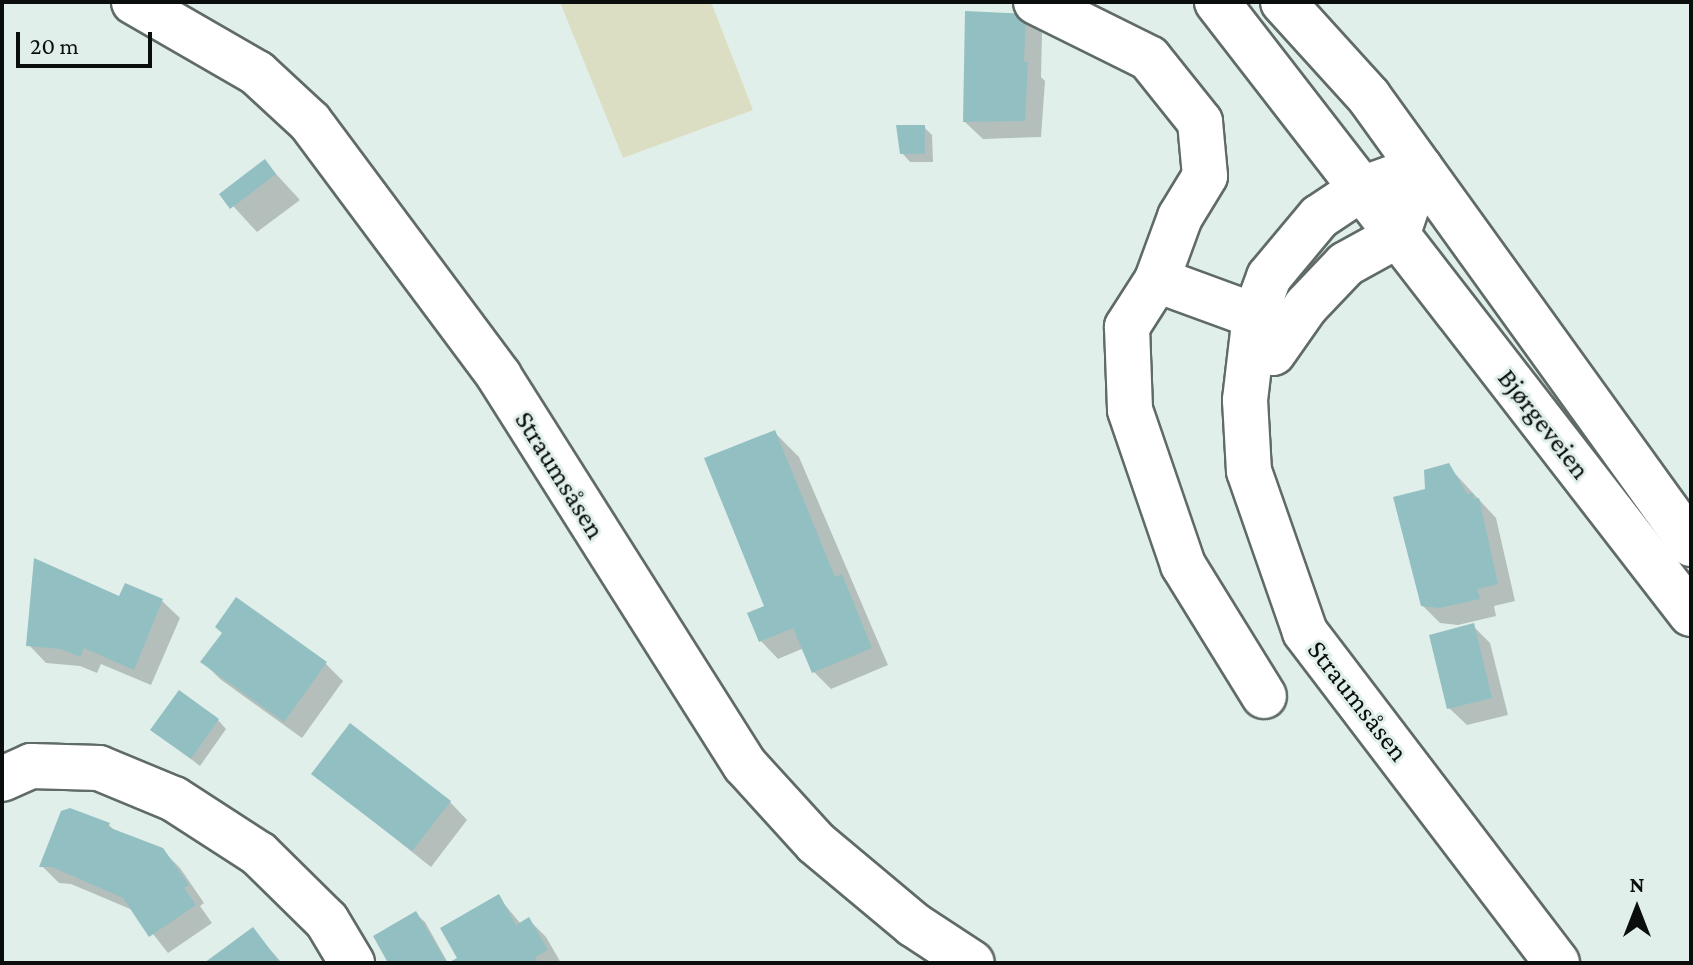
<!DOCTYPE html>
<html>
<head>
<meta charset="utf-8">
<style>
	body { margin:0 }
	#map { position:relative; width:1693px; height:965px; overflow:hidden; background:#e1efea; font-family:"Crimson Pro",serif }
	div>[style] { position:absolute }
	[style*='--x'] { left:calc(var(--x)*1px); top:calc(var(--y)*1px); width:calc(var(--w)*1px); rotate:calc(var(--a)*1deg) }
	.green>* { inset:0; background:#dbdec2 }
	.shadow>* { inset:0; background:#0003 }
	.building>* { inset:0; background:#92bfc2 }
	.roads { filter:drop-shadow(2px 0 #606b67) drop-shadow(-2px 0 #606b67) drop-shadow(0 2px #606b67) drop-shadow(0 -2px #606b67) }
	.minor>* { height:44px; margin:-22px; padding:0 22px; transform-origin:22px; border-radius:22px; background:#fff }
	.major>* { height:44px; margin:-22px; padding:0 22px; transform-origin:22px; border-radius:22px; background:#fff }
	span { translate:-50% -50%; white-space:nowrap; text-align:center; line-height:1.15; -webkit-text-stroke:6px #e1efea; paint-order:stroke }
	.street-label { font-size:28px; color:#0a0f0d }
	.frame { position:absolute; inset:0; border:4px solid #0a0f0d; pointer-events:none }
	.north { position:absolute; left:1597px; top:869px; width:80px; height:80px; -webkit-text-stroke:6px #e1efea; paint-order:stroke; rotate:0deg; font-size:22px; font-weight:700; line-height:32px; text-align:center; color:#0a0f0d }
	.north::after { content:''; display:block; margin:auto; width:28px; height:36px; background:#0a0f0d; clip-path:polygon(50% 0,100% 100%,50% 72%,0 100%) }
	.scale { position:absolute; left:16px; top:32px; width:136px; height:36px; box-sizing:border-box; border:4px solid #0a0f0d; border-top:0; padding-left:10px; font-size:24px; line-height:28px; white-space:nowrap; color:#0a0f0d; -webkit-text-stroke:6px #e1efea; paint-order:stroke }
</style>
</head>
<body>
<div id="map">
	<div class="green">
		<i style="clip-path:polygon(560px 2px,711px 2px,753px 110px,623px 158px)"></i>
	</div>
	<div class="shadow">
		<i style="clip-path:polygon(1025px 16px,1042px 33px,1041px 77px,1045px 81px,1041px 137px,983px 139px,965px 122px)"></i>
		<i style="clip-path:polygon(924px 127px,932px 135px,933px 162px,910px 162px,902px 153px)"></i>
		<i style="clip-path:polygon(265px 162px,300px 200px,257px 232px,222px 194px)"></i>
		<i style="clip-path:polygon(774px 432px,799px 457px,888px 665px,831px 689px,813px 671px,804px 648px,778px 659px,761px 641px,750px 614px,767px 607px)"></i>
		<i style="clip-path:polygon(1448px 466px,1496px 518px,1515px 601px,1494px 606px,1496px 616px,1458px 625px,1440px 623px,1422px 605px,1428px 491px)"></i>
		<i style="clip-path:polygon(126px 585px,162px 601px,180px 618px,151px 685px,101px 664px,97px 673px,80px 666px,46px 663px,29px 645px,120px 598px)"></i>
		<i style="clip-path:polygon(1473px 626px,1490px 643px,1508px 715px,1467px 725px,1449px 708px)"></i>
		<i style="clip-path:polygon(203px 662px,326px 664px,343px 681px,302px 738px,220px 679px)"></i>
		<i style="clip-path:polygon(218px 720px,226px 729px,200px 766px,153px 730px)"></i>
		<i style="clip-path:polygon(314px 774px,450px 802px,467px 820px,431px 867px)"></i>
		<i style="clip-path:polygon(108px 824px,117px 833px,162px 850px,180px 868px,204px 903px,200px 906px,212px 923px,168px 953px,135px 911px,71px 884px,59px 883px,42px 866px)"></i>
		<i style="clip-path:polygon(498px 897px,521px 924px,529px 920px,546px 937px,561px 963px,454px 963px)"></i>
		<i style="clip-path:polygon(416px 914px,425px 922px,448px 963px,391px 963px)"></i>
		<i style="clip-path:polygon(253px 930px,282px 963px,208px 963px)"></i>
	</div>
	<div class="building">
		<i style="clip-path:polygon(965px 11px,1026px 14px,1024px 62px,1028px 62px,1025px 121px,963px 122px)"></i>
		<i style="clip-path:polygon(896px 125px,925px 125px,925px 154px,900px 154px)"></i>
		<i style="clip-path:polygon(265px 159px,276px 174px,230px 209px,219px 194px)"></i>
		<i style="clip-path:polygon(775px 430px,835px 577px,842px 574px,872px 648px,812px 673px,793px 628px,759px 642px,747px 613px,764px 606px,704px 458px)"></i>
		<i style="clip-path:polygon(1449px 463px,1467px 494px,1473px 493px,1474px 499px,1479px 498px,1498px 584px,1477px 589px,1480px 599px,1439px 608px,1421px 606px,1393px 497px,1425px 489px,1424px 470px)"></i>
		<i style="clip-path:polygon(34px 558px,119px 596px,125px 583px,163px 599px,134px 670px,84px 648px,80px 657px,61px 649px,26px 646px)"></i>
		<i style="clip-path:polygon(236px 597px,327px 662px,284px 722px,200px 662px,222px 633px,215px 627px)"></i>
		<i style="clip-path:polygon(1474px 623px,1492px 698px,1447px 709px,1429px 635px)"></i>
		<i style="clip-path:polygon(179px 690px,219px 719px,191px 759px,150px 730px)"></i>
		<i style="clip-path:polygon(350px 723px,451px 801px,412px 851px,311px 774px)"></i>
		<i style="clip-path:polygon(70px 808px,110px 823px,108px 827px,163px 848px,189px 885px,184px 888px,196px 905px,149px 937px,123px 898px,52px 867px,39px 867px,61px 811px)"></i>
		<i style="clip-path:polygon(499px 894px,516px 925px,529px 917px,548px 950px,535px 957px,538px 963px,448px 963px,457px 958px,440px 928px)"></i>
		<i style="clip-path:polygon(416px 911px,447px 963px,388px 963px,373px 936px)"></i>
		<i style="clip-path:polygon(253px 927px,280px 963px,204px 963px)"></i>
	</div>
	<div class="roads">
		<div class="minor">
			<i style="--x:134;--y:2;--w:142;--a:30"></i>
			<i style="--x:257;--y:73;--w:72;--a:42.8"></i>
			<i style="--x:310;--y:122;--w:317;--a:53.3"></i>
			<i style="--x:499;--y:376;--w:460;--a:57.7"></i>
			<i style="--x:745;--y:765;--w:105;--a:47.7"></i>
			<i style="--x:816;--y:843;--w:128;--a:39.9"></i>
			<i style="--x:914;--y:925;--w:69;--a:33.2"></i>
			<i style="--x:1036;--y:2;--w:126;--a:26.4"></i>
			<i style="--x:1149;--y:58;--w:82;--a:51.4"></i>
			<i style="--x:1200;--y:122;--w:54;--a:84.7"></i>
			<i style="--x:1205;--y:176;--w:48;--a:121.4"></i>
			<i style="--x:1180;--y:217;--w:67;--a:110.1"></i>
			<i style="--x:1157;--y:280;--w:140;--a:20.1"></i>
			<i style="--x:1420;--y:168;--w:63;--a:160.4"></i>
			<i style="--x:1361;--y:189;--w:50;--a:146.3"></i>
			<i style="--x:1319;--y:217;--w:78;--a:129.8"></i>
			<i style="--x:1269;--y:277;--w:40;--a:110.2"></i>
			<i style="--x:1255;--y:315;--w:86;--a:96.7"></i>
			<i style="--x:1245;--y:400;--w:71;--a:86.8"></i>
			<i style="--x:1249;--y:471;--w:170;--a:70.8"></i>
			<i style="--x:1305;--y:632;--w:416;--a:52.7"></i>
			<i style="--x:1157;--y:280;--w:56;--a:122.6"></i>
			<i style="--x:1127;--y:327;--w:83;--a:87.9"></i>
			<i style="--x:1130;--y:410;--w:164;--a:71.1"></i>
			<i style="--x:1183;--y:565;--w:154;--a:58.3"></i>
			<i style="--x:1273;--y:353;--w:57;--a:-54.9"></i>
			<i style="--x:1306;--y:306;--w:58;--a:-46.4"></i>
			<i style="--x:1346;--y:264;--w:58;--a:-28.8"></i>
			<i style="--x:1397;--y:236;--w:72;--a:-71.3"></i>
			<i style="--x:2;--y:779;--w:32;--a:-24"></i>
			<i style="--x:31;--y:766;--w:68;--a:1.7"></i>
			<i style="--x:99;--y:768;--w:81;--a:22.5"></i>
			<i style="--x:174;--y:799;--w:101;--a:32.9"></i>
			<i style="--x:259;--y:854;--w:95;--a:44.6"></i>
			<i style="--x:327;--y:921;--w:49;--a:59.2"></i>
		</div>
		<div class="major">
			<i style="--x:1217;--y:2;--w:774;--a:52.24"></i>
			<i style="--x:1283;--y:2;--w:128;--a:47.8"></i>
			<i style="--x:1369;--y:97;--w:551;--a:54.23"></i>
		</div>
	</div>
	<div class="street-label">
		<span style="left:1544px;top:424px;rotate:52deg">Bjørgeveien</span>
		<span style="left:560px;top:475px;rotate:58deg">Straumsåsen</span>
		<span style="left:1358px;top:701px;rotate:52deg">Straumsåsen</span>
	</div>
	<div class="frame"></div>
	<div class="north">N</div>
	<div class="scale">20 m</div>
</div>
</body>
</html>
